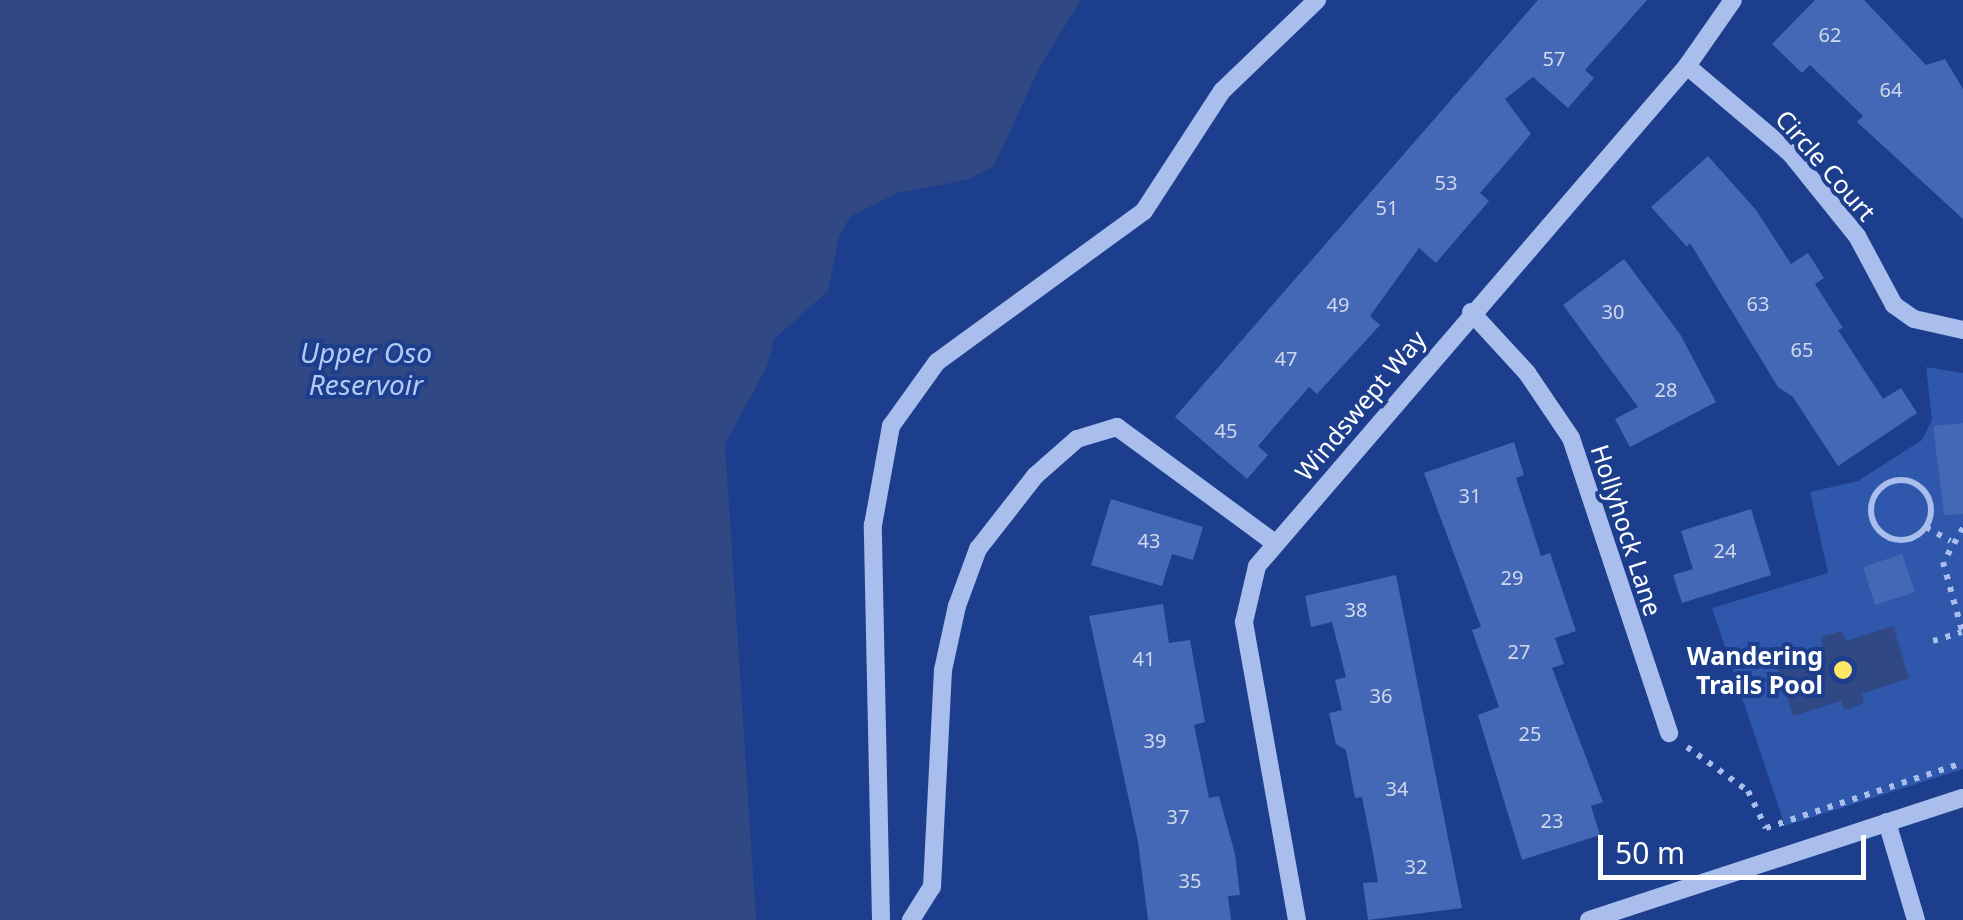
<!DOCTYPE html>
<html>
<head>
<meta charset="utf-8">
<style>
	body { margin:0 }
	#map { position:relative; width:1963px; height:920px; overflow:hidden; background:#1c3e8d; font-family:"Noto Sans",sans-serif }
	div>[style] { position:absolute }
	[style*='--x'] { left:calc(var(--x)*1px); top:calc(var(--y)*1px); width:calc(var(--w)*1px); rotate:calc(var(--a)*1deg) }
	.green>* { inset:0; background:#2f57ab }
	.water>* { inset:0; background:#304984 }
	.building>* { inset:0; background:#4468b5 }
	.path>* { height:6px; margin-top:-3px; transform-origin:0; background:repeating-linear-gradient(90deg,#a9beed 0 5px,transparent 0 13px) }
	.path>.ring { margin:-3px; padding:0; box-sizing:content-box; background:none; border:6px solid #a9beed; border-radius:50% }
	.minor>* { height:18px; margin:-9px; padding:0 9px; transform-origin:9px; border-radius:9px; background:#a9beed }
	.dots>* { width:28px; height:28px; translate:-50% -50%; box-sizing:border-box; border:5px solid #1c3e8d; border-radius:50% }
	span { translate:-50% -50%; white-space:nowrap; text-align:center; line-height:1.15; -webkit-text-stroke:8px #1c3e8d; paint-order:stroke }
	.number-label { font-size:20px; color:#d0d9ec }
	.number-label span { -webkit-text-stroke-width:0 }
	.street-label { font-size:25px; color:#fff }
	.poi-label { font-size:25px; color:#fff; font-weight:700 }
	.right { translate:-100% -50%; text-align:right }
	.water-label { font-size:28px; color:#b4c9f4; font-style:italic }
	.scale { position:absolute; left:1598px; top:835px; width:268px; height:45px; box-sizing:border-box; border:5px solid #fff; border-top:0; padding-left:12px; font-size:30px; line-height:35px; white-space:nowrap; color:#fff; -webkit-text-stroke:8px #1c3e8d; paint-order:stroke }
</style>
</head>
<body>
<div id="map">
	<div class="green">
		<i style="clip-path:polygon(1926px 367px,1963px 373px,1963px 769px,1785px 826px,1712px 608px,1828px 573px,1810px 492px,1858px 481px,1922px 440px,1932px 420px)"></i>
	</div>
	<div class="water">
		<i style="clip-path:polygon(0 0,1081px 0,1040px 66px,994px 166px,967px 180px,897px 193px,850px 217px,839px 236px,828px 291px,774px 339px,767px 366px,725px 444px,756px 920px,0 920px)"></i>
		<i style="clip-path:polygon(1893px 626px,1909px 678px,1862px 694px,1864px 703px,1845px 710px,1841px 701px,1793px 716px,1776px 663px,1823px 648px,1821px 637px,1842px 631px,1846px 641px)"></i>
	</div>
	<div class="building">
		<i style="clip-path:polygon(1538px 0,1647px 0,1585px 70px,1594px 78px,1568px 108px,1533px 77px,1505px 99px,1531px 134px,1480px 193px,1489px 201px,1436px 263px,1419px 248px,1370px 316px,1380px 325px,1317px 394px,1309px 387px,1258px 446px,1268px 455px,1247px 479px,1175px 417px)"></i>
		<i style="clip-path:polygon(1815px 0,1864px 0,1926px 65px,1945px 59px,1963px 89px,1963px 219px,1857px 122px,1863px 116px,1810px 65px,1802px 73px,1772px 44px)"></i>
		<i style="clip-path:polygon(1708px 156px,1756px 210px,1791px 264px,1808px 253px,1824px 278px,1815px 284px,1843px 328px,1838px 330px,1883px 399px,1901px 388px,1917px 413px,1838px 466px,1793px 397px,1778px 387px,1690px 243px,1687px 247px,1651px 207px)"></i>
		<i style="clip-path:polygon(1624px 259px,1680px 334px,1716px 402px,1630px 447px,1615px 419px,1638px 407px,1563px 305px)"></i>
		<i style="clip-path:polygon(1963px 423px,1963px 514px,1944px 515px,1933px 426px)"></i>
		<i style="clip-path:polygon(1514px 442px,1524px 475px,1516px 478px,1541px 556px,1550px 553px,1576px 631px,1555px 638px,1564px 664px,1552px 668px,1603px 802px,1591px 806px,1600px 835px,1522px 860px,1478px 715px,1499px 707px,1472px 630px,1481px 627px,1424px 473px)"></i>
		<i style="clip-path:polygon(1111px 499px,1203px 527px,1193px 560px,1172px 554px,1162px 586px,1091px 565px)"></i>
		<i style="clip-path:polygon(1751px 509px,1771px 575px,1682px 603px,1673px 575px,1693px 569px,1681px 531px)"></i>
		<i style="clip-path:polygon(1902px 554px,1915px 592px,1875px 605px,1863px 567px)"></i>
		<i style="clip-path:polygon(1396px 575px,1462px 908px,1368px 920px,1363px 883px,1378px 882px,1373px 853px,1362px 797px,1355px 798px,1346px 750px,1336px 744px,1329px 713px,1342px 710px,1335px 680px,1346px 677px,1332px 622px,1311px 627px,1305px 596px)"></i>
		<i style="clip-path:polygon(1163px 604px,1169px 643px,1190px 640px,1205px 722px,1194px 725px,1209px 798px,1219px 796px,1235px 854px,1240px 895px,1228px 896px,1231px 920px,1148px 920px,1138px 842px,1089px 616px)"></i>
	</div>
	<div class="path">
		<i class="ring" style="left:1871px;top:480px;width:54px;height:54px"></i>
		<i style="--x:1926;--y:527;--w:28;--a:30"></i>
		<i style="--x:1963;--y:528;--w:39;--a:120"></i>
		<i style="--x:1943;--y:562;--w:75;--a:74.5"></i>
		<i style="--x:1933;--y:641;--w:30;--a:-17"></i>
		<i style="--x:1687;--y:747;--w:75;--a:35.8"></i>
		<i style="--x:1748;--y:791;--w:41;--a:64.1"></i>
		<i style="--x:1766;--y:828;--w:207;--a:-18.3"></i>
	</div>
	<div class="minor">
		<i style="--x:1687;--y:66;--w:136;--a:40.2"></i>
		<i style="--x:1791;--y:154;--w:105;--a:51.2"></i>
		<i style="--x:1857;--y:236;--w:78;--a:61.8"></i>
		<i style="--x:1894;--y:305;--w:24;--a:35"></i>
		<i style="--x:1914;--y:319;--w:50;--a:12.7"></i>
		<i style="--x:1471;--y:312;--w:83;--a:47.4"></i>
		<i style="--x:1527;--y:373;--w:78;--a:55.9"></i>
		<i style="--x:1571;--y:438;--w:311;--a:71.6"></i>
		<i style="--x:1887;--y:822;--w:102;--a:73.5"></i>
		<i style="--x:881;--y:920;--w:395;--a:-91.2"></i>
		<i style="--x:873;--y:525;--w:101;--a:-79.7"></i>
		<i style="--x:891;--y:426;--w:79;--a:-54.3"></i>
		<i style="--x:937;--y:362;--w:256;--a:-36.1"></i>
		<i style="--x:1144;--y:211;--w:143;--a:-57"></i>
		<i style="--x:1222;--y:91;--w:132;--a:-43.8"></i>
		<i style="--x:911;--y:920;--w:39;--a:-58"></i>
		<i style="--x:932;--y:887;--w:217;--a:-87.1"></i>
		<i style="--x:943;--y:670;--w:66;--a:-77.7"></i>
		<i style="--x:957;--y:606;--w:61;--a:-69.8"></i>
		<i style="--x:978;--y:549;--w:93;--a:-52"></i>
		<i style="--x:1035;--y:476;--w:56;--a:-41.4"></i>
		<i style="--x:1077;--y:439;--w:42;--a:-16.7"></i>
		<i style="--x:1117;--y:427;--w:197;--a:36.3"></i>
		<i style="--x:1297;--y:920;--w:303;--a:-100.1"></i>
		<i style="--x:1244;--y:622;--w:57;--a:-76.9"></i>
		<i style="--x:1257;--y:566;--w:659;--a:-49.3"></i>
		<i style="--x:1687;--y:66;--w:80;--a:-55.1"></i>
		<i style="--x:1589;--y:920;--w:393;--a:-18.1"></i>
	</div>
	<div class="dots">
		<i style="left:1843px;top:670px;background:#fee666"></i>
	</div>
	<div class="number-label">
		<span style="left:1830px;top:34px">62</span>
		<span style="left:1554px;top:58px">57</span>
		<span style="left:1891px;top:89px">64</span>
		<span style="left:1446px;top:182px">53</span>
		<span style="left:1387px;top:207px">51</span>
		<span style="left:1758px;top:303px">63</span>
		<span style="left:1338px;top:304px">49</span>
		<span style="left:1613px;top:311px">30</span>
		<span style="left:1802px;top:349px">65</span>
		<span style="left:1286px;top:358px">47</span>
		<span style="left:1666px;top:389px">28</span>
		<span style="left:1226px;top:430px">45</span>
		<span style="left:1470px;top:495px">31</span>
		<span style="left:1149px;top:540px">43</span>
		<span style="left:1725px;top:550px">24</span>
		<span style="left:1512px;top:577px">29</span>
		<span style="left:1356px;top:609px">38</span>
		<span style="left:1519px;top:651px">27</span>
		<span style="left:1144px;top:658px">41</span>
		<span style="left:1381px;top:695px">36</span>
		<span style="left:1530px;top:733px">25</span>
		<span style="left:1155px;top:740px">39</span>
		<span style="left:1397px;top:788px">34</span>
		<span style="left:1178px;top:816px">37</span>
		<span style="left:1552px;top:820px">23</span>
		<span style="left:1416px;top:866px">32</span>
		<span style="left:1190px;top:880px">35</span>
	</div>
	<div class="street-label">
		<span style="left:1826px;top:165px;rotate:49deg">Circle Court</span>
		<span style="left:1360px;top:405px;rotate:-50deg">Windswept Way</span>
		<span style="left:1627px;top:530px;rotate:72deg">Hollyhock Lane</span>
	</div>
	<div class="poi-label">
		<span class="right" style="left:1823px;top:670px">Wandering<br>Trails Pool</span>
	</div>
	<div class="water-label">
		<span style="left:366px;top:368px">Upper Oso<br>Reservoir</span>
	</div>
	<div class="scale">50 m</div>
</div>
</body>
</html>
